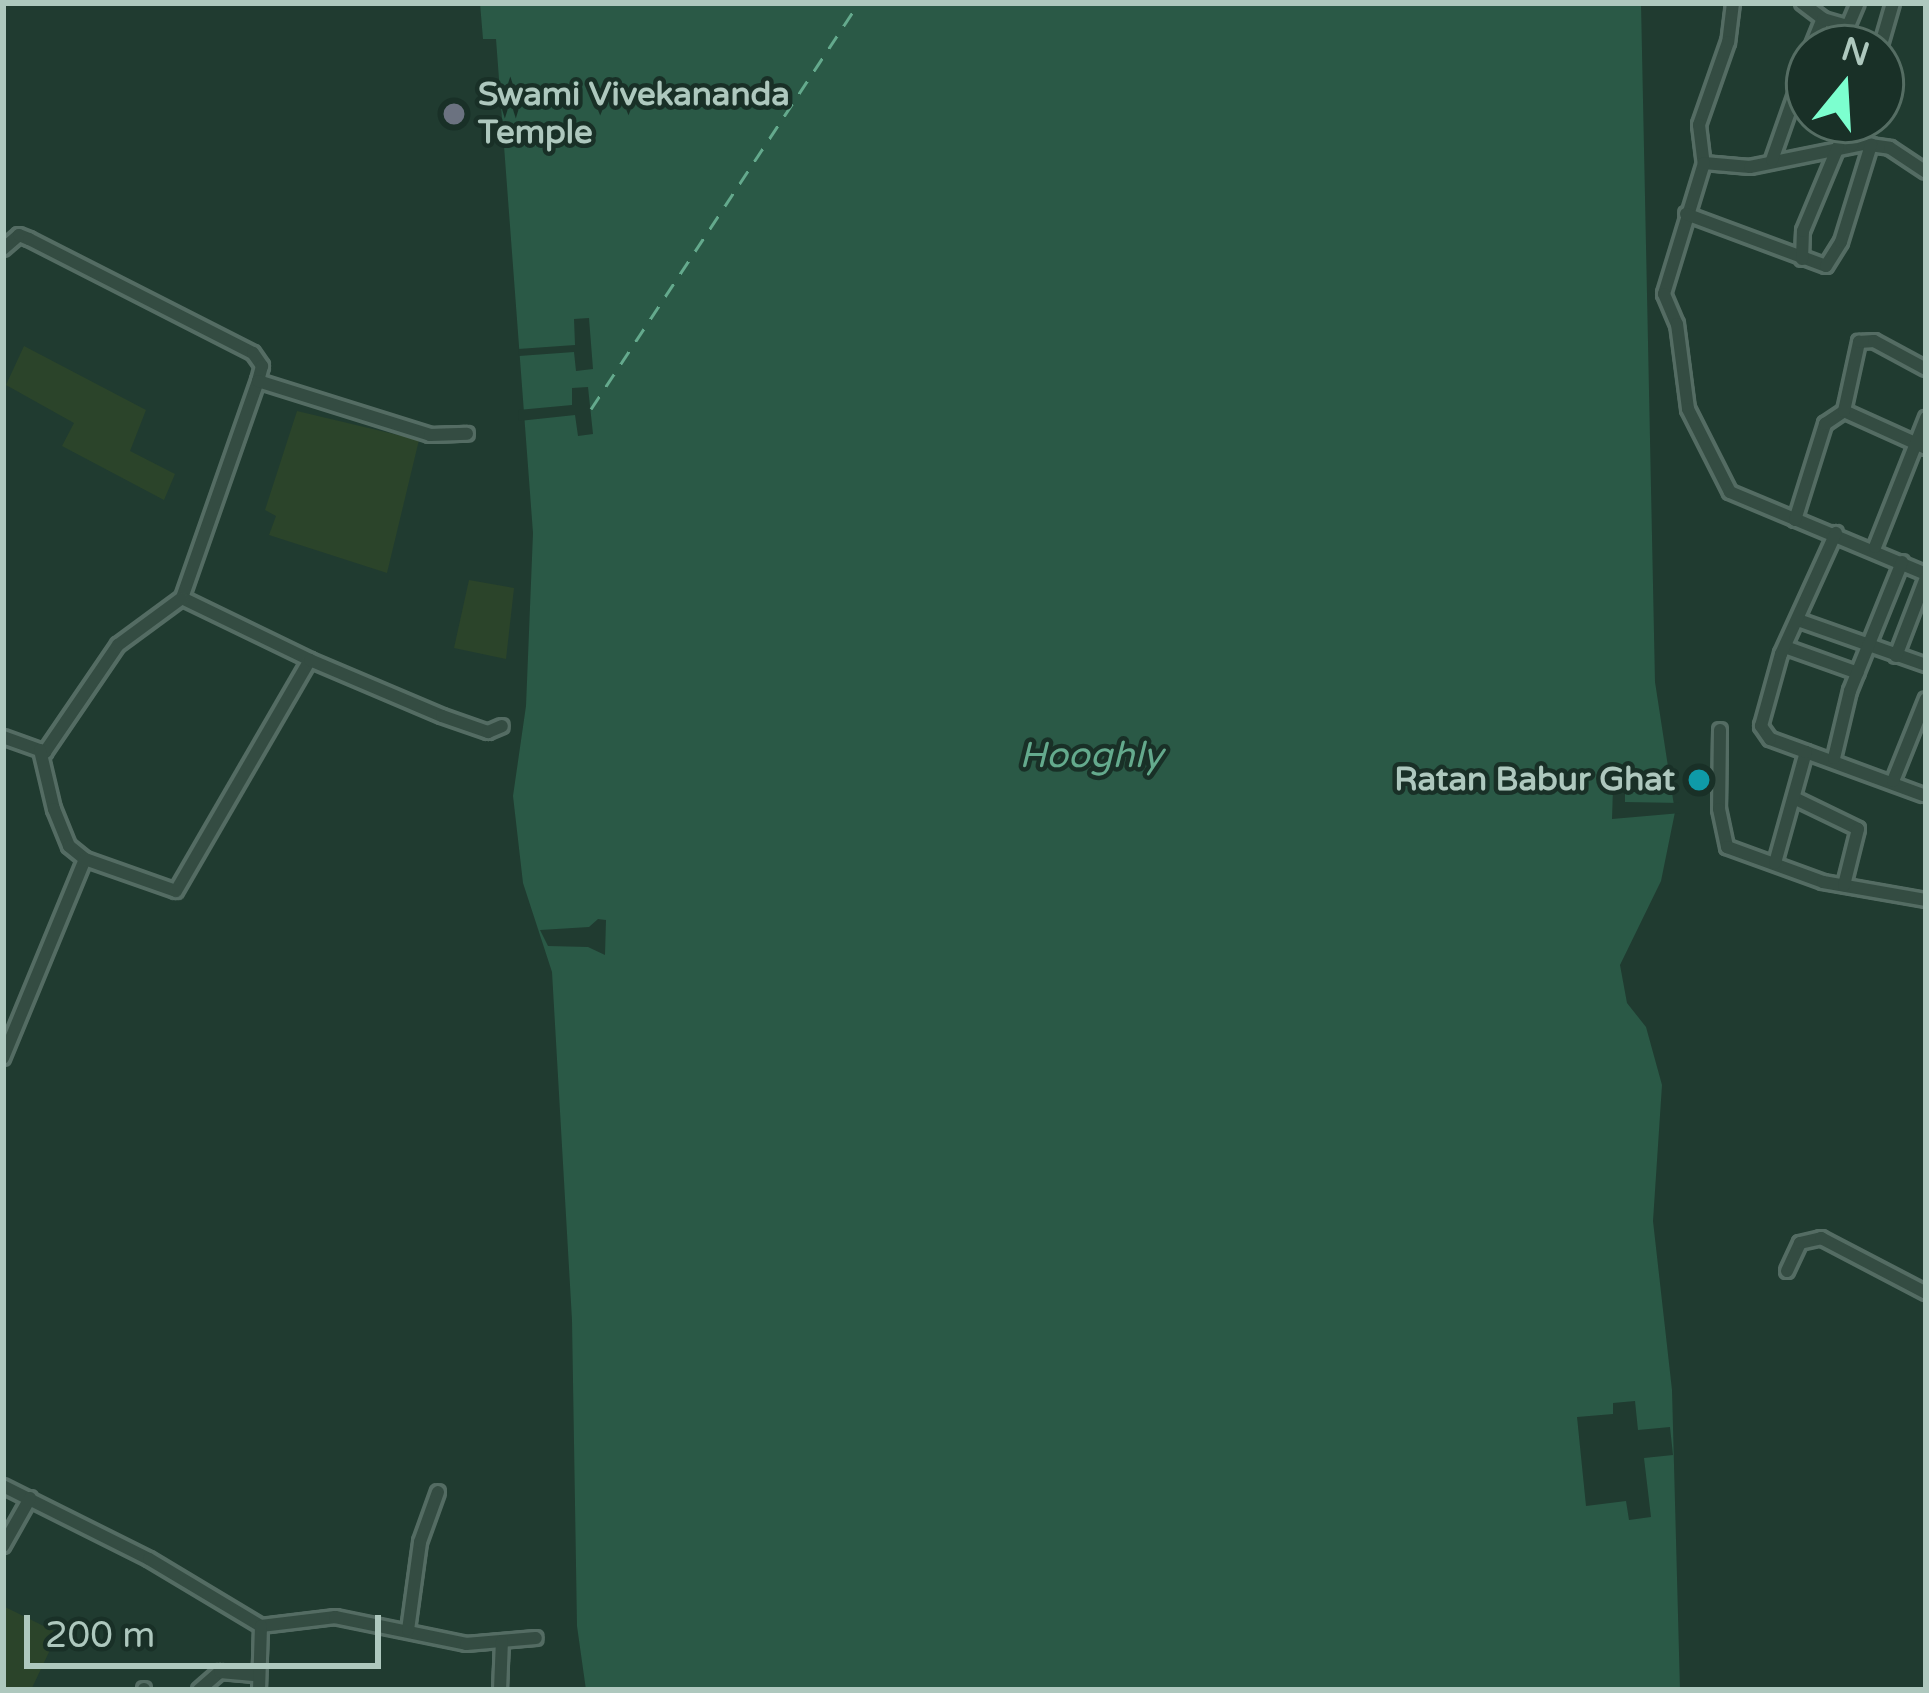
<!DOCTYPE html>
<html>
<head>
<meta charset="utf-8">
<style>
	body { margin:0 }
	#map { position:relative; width:1929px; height:1693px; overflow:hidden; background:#203b30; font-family:"Varela Round",sans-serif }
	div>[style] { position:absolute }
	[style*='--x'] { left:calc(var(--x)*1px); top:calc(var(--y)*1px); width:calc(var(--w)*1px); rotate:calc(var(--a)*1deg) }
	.green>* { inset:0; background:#2b442a }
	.water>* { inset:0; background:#2a5946 }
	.pier>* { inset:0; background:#203b30 }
	.ferry>* { height:3px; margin-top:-1.5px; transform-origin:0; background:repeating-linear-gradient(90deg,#64aa8d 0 15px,transparent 0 27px) }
	.roads { filter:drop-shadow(3px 0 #546c63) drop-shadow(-3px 0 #546c63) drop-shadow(0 3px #546c63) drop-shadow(0 -3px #546c63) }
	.street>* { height:12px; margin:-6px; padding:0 6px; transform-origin:6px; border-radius:6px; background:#344c42 }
	.dots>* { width:33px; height:33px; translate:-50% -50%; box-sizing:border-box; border:6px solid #193027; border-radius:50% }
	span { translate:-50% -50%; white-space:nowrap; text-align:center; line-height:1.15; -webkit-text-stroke:9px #193027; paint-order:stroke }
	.poi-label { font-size:33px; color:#aec8be; font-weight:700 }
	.left { translate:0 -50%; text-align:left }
	.right { translate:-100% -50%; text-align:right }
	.water-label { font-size:36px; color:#64aa8d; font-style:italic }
	.frame { position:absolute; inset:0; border:6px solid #aec8be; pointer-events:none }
	.north { position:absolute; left:1785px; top:24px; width:120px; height:120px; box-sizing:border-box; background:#193027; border:3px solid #556d63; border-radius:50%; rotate:18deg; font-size:33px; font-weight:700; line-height:48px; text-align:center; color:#aec8be }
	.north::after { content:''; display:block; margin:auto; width:42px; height:54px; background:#7cffcf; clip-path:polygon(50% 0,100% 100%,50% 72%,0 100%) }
	.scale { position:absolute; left:24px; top:1615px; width:357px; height:54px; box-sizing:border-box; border:6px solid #aec8be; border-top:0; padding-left:15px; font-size:36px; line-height:42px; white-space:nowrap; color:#aec8be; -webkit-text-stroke:9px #193027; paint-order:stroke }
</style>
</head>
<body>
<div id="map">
	<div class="green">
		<i style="clip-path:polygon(24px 346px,146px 410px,130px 451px,175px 474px,164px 500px,62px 446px,74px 423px,6px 385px)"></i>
		<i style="clip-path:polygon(297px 411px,419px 440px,387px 573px,269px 535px,276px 516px,265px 510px)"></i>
		<i style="clip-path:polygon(469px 580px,514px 588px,506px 659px,454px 648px)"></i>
		<i style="clip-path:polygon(3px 1606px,58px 1633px,31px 1690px,3px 1690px)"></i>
	</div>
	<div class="water">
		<i style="clip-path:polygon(480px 3px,1641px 3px,1655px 682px,1675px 812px,1661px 881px,1620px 965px,1627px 1003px,1646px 1027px,1662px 1085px,1653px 1221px,1672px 1390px,1680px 1690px,586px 1690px,577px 1626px,572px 1320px,552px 972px,523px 883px,513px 796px,526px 706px,533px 533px,496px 39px,483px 39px)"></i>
	</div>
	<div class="pier">
		<i style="clip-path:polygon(589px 318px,593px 369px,576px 371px,574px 352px,519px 356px,518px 349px,575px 345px,574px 319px)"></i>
		<i style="clip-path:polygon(588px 387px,593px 434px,578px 436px,575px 415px,519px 421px,518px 410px,572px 405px,572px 388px)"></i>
		<i style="clip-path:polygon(1613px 788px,1625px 788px,1625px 802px,1681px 803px,1681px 813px,1612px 819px)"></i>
		<i style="clip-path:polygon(598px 919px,606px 920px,605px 955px,588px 947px,548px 946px,540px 930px,589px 927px)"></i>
		<i style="clip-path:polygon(1635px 1401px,1638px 1430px,1670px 1427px,1673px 1455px,1644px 1458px,1651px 1517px,1629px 1520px,1626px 1501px,1586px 1506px,1577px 1417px,1613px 1414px,1613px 1403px)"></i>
	</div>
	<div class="ferry">
		<i style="--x:591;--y:409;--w:486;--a:-56.6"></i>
	</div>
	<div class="roads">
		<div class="street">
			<i style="--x:1733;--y:3;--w:39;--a:97"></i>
			<i style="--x:1728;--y:42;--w:88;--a:109.3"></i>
			<i style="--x:1699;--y:125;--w:38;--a:83"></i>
			<i style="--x:1704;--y:163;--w:46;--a:5"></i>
			<i style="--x:1750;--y:167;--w:115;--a:-11.5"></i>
			<i style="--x:1863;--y:144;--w:27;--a:8"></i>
			<i style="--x:1890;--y:148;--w:43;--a:33.7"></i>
			<i style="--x:1802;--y:3;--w:26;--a:37"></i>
			<i style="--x:1811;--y:48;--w:31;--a:-68"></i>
			<i style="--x:1823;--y:19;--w:26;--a:16"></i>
			<i style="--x:1848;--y:26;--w:25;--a:-67"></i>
			<i style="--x:1880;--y:48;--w:47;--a:-73.9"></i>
			<i style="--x:1852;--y:145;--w:26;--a:-72"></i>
			<i style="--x:1772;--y:160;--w:111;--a:-70.6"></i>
			<i style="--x:1704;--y:163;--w:137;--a:107"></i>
			<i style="--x:1664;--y:294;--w:33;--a:67"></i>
			<i style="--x:1677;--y:324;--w:86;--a:82.6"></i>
			<i style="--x:1688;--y:409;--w:93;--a:63.2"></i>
			<i style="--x:1730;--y:492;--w:212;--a:22.7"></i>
			<i style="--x:1686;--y:214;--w:149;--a:20.4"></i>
			<i style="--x:1826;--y:266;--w:28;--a:-58"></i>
			<i style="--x:1841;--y:242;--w:102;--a:-72.8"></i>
			<i style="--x:3;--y:249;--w:21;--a:-41"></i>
			<i style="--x:19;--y:235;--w:11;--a:22"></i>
			<i style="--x:29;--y:239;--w:251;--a:27"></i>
			<i style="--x:253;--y:353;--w:16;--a:55"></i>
			<i style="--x:262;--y:366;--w:16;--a:105"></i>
			<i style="--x:258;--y:381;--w:230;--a:109.3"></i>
			<i style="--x:182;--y:598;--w:142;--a:25.8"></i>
			<i style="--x:1802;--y:259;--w:28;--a:-88"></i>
			<i style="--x:1803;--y:231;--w:91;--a:-67.4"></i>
			<i style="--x:258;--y:381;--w:180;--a:17.4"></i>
			<i style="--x:430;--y:435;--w:37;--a:-2"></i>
			<i style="--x:1844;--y:411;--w:90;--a:24.3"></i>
			<i style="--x:1795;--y:520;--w:101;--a:-72.6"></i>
			<i style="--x:1825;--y:424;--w:23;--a:-34"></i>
			<i style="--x:1844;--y:411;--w:71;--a:-77.7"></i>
			<i style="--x:1859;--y:342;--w:15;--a:-4"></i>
			<i style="--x:1874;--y:341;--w:59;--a:28.3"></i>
			<i style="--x:1875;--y:547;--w:139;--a:-68.4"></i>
			<i style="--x:1798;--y:620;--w:136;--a:19.4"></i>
			<i style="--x:1785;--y:647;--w:77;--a:19.6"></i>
			<i style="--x:1896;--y:656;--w:84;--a:-69"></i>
			<i style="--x:1720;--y:730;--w:79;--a:90.7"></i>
			<i style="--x:1719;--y:809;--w:39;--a:78"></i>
			<i style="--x:1727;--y:847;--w:102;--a:20"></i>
			<i style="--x:1823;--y:882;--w:105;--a:9.9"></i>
			<i style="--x:3;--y:737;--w:45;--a:19.7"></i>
			<i style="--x:45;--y:752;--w:130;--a:-55.7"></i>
			<i style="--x:118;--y:645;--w:79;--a:-36.3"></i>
			<i style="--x:40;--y:750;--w:61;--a:76.7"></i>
			<i style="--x:54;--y:809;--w:40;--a:68"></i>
			<i style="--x:69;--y:846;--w:21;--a:39"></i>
			<i style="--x:1806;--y:752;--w:125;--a:20.2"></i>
			<i style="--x:1834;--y:758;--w:69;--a:-76.6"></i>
			<i style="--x:1850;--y:691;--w:139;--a:-68"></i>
			<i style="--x:1893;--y:781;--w:88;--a:-68.1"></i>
			<i style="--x:1794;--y:798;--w:71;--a:25.8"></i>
			<i style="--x:1858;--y:829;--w:58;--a:104"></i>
			<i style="--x:1775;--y:863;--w:115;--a:-74.4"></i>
			<i style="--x:1806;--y:752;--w:38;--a:-160"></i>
			<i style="--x:1770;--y:739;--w:16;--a:-125"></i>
			<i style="--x:1761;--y:726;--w:75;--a:-74.5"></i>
			<i style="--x:1781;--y:654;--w:133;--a:-65.6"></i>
			<i style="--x:3;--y:1058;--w:215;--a:-67.6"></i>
			<i style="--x:85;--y:859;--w:96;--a:19.4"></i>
			<i style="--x:176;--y:891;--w:267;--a:-59.9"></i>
			<i style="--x:310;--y:660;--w:143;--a:23"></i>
			<i style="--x:442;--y:716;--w:49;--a:19.2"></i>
			<i style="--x:488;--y:732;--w:15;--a:-23"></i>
			<i style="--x:1787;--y:1271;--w:31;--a:-65"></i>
			<i style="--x:1800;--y:1243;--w:22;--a:-13"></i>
			<i style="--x:1821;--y:1238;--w:119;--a:27.6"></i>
			<i style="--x:3;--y:1486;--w:163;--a:26.6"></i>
			<i style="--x:149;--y:1559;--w:131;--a:30.9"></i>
			<i style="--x:261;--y:1626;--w:75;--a:-6.9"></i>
			<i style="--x:335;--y:1617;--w:134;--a:11.6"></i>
			<i style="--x:466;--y:1644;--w:70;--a:-4.9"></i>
			<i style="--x:3;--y:1546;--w:55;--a:-60.6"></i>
			<i style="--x:408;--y:1630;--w:89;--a:-82.2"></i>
			<i style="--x:420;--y:1542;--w:53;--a:-70.2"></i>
			<i style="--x:144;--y:1690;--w:1;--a:-90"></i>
			<i style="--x:199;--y:1690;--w:28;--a:-41"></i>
			<i style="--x:220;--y:1672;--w:37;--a:5"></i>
			<i style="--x:259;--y:1690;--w:64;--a:-88.2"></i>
			<i style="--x:500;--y:1690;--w:49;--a:-87.7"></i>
		</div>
	</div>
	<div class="dots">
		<i style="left:454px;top:114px;background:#6b7280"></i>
		<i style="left:1699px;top:780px;background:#0f9aa8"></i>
	</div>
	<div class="poi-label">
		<span class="left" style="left:478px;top:114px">Swami Vivekananda<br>Temple</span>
		<span class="right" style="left:1675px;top:780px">Ratan Babur Ghat</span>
	</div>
	<div class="water-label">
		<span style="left:1091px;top:756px">Hooghly</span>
	</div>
	<div class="frame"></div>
	<div class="north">N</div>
	<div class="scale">200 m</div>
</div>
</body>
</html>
